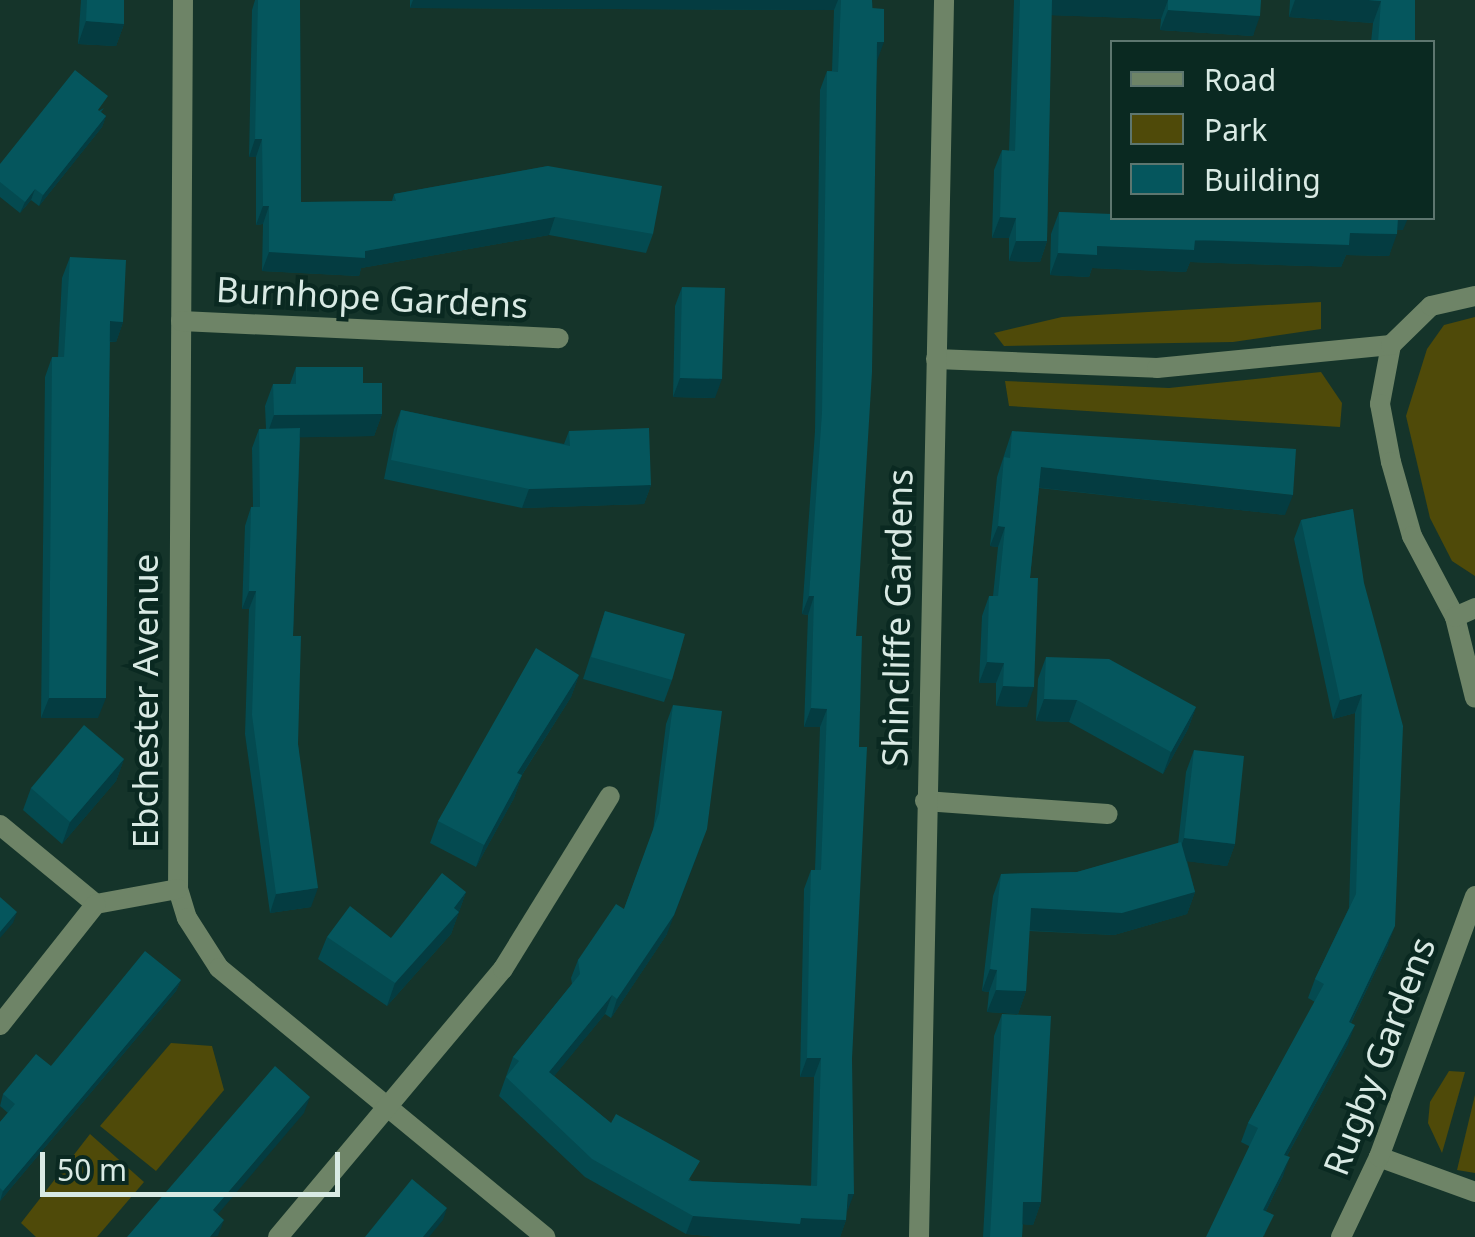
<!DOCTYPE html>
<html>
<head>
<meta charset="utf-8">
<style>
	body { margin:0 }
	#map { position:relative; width:1475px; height:1237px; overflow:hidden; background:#15342a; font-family:"Noto Sans",sans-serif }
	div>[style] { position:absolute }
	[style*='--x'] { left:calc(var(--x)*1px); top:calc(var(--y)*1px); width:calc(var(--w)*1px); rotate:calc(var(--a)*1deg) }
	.green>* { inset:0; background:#4f4a09 }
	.street>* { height:20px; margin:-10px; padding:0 10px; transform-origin:10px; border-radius:10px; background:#6e8467 }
	.wall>* { inset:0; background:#044a50 }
	.shaded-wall>* { inset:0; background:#043c41 }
	.building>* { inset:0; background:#05565d }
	span { translate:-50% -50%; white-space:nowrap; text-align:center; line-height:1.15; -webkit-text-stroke:9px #0a2921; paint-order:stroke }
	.street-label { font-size:35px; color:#d9eae4 }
	.legend { position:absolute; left:1110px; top:40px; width:325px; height:180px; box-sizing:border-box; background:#0a2921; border:2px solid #5d766f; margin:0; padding:12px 18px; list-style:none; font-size:30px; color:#d9eae4 }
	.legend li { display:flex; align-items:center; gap:20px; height:50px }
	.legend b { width:50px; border:2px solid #5d766f }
	.scale { position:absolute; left:40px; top:1152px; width:300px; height:45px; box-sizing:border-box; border:5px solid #d9eae4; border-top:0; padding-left:12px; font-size:30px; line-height:35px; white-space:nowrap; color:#d9eae4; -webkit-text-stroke:8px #0a2921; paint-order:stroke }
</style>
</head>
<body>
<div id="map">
	<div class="green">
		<i style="clip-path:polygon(1321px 302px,1321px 329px,1233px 342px,1004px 346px,994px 333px,1062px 317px)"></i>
		<i style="clip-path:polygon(1475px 317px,1475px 576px,1452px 561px,1430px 518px,1406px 416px,1427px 349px,1444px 325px)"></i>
		<i style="clip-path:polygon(1321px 372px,1342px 403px,1340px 427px,1009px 406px,1005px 381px,1169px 388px)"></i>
		<i style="clip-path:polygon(171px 1043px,212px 1046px,224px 1090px,156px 1171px,100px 1126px)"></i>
		<i style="clip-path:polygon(1449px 1071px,1465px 1072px,1442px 1153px,1428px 1123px,1430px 1102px)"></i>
		<i style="clip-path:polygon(1475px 1095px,1475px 1173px,1457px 1170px)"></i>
		<i style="clip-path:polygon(90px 1134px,144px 1182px,97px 1237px,36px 1237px,21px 1223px)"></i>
	</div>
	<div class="street">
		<i style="--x:183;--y:0;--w:889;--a:90.32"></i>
		<i style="--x:178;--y:889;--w:30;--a:73"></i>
		<i style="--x:187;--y:918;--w:59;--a:57.4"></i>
		<i style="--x:219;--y:968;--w:423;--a:39.5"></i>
		<i style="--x:181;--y:321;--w:378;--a:2.6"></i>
		<i style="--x:1391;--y:345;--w:60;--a:100.6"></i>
		<i style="--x:1380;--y:404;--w:59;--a:79.3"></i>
		<i style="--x:1391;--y:462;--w:77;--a:74.2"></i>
		<i style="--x:1412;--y:536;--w:92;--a:62"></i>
		<i style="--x:1455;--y:617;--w:83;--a:76.1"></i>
		<i style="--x:936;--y:359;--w:221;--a:2.3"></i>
		<i style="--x:1157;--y:368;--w:235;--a:-5.6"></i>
		<i style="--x:1391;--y:345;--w:56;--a:-44.3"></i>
		<i style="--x:1431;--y:306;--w:45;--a:-12.8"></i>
		<i style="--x:1455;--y:617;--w:22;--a:-24"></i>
		<i style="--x:925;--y:801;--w:183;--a:4.1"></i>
		<i style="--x:0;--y:825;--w:124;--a:39.5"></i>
		<i style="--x:96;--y:904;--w:83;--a:-10.4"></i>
		<i style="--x:0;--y:1025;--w:154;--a:-51.6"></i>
		<i style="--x:1379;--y:1157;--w:102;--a:20"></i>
		<i style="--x:278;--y:1237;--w:350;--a:-50"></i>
		<i style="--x:503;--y:969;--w:203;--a:-58.3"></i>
		<i style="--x:919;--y:1237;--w:1237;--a:-88.84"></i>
		<i style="--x:1341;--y:1237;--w:89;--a:-64.6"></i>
		<i style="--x:1379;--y:1157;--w:278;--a:-69.8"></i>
	</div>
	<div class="wall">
		<i style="clip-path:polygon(81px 0,124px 0,124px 24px,116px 46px,78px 44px)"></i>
		<i style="clip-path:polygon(255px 0,300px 0,301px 202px,392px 201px,394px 194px,548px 166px,653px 234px,646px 253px,549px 235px,361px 268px,359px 276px,262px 271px,263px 224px,256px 225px,256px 157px,249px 157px,252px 10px)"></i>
		<i style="clip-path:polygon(410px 0,872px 0,877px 60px,856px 636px,852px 1059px,846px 1220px,840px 1237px,719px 1237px,686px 1234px,585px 1177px,499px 1096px,513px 1057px,572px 984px,571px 978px,578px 960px,624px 909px,653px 831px,666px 724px,673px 705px,667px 934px,611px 1018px,605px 1014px,554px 1076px,611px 1123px,692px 1181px,811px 1186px,814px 1077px,800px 1077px,804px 889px,811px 870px,815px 870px,820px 727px,804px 727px,808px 615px,802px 614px,815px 431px,820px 90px,827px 71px,832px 71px,834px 10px,410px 8px)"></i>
		<i style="clip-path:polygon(1014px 0,1261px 0,1253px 36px,1160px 30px,1161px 19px,1051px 15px,1047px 241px,1040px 262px,1009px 261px,1009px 238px,992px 238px,994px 170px,1002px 150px,1009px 151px)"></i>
		<i style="clip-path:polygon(1290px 0,1415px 0,1415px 42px,1371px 42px,1373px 23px,1289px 17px)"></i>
		<i style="clip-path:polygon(104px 108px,101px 112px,106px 116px,102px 127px,39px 206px,31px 200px,20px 213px,0 197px,0 164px)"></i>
		<i style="clip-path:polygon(1059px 212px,1403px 230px,1397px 230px,1389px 256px,1346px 255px,1341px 267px,1190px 262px,1186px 272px,1092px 268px,1089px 277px,1050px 275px,1051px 234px)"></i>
		<i style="clip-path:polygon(70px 257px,123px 322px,116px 342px,110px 342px,98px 718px,41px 718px,45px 377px,52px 357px,58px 357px,62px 278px)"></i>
		<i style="clip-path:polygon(682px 287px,715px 398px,673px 397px,675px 306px)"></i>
		<i style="clip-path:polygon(296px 367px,363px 383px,382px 414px,374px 436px,300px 437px,293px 636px,298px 744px,311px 907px,270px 913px,245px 734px,249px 609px,242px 609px,245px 526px,251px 507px,253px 507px,252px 448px,259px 429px,266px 429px,265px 406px,273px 384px,290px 384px)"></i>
		<i style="clip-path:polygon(401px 410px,564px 444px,569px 431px,651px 485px,644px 504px,522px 508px,384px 479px,394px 429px)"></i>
		<i style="clip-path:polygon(1012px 431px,1285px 515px,1039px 488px,1030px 578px,1027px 707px,996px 706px,996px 683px,979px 683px,982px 616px,989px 596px,993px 596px,998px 547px,990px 546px,997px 477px)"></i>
		<i style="clip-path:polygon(1353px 509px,1388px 945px,1351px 1023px,1348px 1044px,1287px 1156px,1283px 1176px,1266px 1211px,1265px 1237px,1249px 1146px,1241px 1142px,1248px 1123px,1315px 1002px,1308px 998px,1315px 979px,1349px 908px,1355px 713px,1333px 719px,1294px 539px,1301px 520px)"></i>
		<i style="clip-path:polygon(605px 611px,672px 680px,664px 702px,583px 679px)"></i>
		<i style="clip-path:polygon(1046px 657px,1196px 707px,1188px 729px,1163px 774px,1069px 722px,1036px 721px,1038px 679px)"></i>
		<i style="clip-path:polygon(579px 675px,571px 697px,522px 775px,514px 798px,476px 867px,430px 843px,438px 821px)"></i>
		<i style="clip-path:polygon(1194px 750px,1235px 844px,1227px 866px,1187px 861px,1195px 892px,1187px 914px,1114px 935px,1029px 931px,1026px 991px,1018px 1014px,987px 1012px,989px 992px,982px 991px,993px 896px,1001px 874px,1077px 872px,1178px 844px,1186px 772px)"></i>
		<i style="clip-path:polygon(124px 759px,116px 781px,62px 844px,23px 810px,31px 788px)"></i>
		<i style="clip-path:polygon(466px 892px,451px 934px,387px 1006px,318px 959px,327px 937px,391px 938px)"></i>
		<i style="clip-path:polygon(181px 980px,176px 991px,0 1201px,0 1122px,8px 1113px,0 1106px,3px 1094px,51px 1066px)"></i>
		<i style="clip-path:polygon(1002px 1014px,1041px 1202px,1033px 1225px,1023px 1224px,1022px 1237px,983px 1237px,994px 1036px)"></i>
	</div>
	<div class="shaded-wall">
		<i style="clip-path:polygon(413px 0,838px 0,834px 10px,410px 8px)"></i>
		<i style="clip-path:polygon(1050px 0,1168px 0,1161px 19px,1044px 15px)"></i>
		<i style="clip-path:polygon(1295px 0,1368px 0,1381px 1px,1373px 23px,1289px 17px)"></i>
		<i style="clip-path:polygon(1168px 10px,1260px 16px,1253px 36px,1160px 30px)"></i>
		<i style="clip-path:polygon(86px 21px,124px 24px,116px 46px,78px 44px)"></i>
		<i style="clip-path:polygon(877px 42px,884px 42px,877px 61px)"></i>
		<i style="clip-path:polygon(106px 116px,102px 127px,39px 206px,43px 195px)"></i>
		<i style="clip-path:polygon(255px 139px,262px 139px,256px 157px,249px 157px)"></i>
		<i style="clip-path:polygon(35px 189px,31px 200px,20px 213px,25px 202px)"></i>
		<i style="clip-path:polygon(263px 206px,269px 206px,263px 224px,256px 225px)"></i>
		<i style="clip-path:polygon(555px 217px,549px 235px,361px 268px,359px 276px,262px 271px,269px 252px,365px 251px)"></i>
		<i style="clip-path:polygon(1000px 217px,1016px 218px,1009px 238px,992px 238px)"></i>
		<i style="clip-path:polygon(1395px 218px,1408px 218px,1403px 230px,1390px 230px)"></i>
		<i style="clip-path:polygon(1350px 233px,1397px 234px,1389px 256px,1346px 255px,1341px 267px,1190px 262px,1186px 272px,1092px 268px,1089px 277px,1050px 275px,1058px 253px,1097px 246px)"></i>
		<i style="clip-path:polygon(1016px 241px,1047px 241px,1040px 262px,1009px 261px)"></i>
		<i style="clip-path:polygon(110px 321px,123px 322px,116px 342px,103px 341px)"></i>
		<i style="clip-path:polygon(680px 378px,722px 379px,715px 398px,673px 397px)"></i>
		<i style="clip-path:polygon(382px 414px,374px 436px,266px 438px,274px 415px)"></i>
		<i style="clip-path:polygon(1041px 467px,1293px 495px,1285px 515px,1034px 487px)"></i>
		<i style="clip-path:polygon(651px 485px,644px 504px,522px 508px,529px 489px)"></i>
		<i style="clip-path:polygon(998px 526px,1005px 527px,998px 547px,990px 546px)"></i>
		<i style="clip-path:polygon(249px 591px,256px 591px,249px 609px,242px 609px)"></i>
		<i style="clip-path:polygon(809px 596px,814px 596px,808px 615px,802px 614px)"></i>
		<i style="clip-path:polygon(987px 662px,1004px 663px,996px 683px,979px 683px)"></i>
		<i style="clip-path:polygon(579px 675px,571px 697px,509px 795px,517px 773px)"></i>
		<i style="clip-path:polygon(1003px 686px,1034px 687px,1027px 707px,996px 706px)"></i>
		<i style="clip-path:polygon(1362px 694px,1355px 713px,1333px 719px,1340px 700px)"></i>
		<i style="clip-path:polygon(49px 698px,106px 698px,98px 718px,41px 718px)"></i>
		<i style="clip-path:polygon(1044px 699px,1077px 700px,1069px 722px,1036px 721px)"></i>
		<i style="clip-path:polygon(1196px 707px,1188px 729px,1163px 774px,1171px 752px)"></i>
		<i style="clip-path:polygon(811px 708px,827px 709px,820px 727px,804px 727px)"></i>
		<i style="clip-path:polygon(124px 759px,116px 781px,62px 844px,70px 822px)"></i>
		<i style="clip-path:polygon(522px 775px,514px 798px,476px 867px,484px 845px)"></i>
		<i style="clip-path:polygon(1184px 838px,1235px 844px,1227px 866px,1176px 860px)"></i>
		<i style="clip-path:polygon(700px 848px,667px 934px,611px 1018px,617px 999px)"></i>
		<i style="clip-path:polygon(318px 888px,311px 907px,270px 913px,276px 894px)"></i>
		<i style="clip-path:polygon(466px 892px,451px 934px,387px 1006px,395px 983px)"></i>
		<i style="clip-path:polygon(1195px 892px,1187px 914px,1114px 935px,1023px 930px,1031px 908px)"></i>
		<i style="clip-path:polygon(17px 912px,13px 923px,0 938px,0 932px)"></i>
		<i style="clip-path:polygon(1395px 926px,1388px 945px,1342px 1041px,1349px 1022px)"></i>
		<i style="clip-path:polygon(990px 969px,997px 970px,989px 992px,982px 991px)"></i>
		<i style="clip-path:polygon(181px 980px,176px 991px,0 1201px,3px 1191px)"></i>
		<i style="clip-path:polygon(996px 990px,1026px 991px,1018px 1014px,987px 1012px)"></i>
		<i style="clip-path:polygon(612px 995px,605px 1014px,542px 1091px,549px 1072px)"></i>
		<i style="clip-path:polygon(1355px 1025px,1348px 1044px,1277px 1174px,1284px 1155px)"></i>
		<i style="clip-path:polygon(807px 1058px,821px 1058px,814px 1077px,800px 1077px)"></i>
		<i style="clip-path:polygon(310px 1097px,304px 1113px,207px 1227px,213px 1210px)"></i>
		<i style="clip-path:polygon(1290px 1157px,1283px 1176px,1257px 1229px,1263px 1210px)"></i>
		<i style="clip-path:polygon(848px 1194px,854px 1194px,847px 1212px)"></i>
		<i style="clip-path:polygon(1023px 1202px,1041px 1202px,1033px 1225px,1015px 1224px)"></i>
		<i style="clip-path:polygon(447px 1208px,443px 1220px,429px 1237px,423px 1237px)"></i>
		<i style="clip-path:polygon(693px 1216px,801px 1218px,846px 1220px,840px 1237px,719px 1237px,686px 1234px)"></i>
		<i style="clip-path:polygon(224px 1220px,218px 1236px,210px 1237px)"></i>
	</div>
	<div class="building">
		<i style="clip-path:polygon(87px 0,124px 0,124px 24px,86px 21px)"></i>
		<i style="clip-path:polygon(258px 0,300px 0,301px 202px,396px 201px,394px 194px,548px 166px,662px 186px,653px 234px,555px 217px,365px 251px,365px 258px,269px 252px,269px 206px,263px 206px,262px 139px,255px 139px)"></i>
		<i style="clip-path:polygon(841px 0,872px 0,872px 8px,884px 9px,884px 42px,877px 42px,872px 372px,856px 636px,862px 636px,859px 747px,867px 747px,852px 1059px,854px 1194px,848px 1194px,846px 1220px,801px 1218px,800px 1224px,693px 1216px,592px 1159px,506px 1077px,519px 1061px,513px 1057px,580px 974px,578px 960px,616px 904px,624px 909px,659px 813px,673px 705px,722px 711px,707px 829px,674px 915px,617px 999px,612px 995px,549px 1072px,611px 1123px,616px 1114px,700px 1161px,688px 1181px,817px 1186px,821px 1058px,807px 1058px,809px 943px,811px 870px,821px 870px,827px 709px,811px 708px,814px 596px,809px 596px,822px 413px,827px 71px,838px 72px)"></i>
		<i style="clip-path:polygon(1020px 0,1052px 0,1047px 241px,1016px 241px,1016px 218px,1000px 217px,1002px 150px,1015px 151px)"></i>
		<i style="clip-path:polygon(1168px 0,1261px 0,1260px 16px,1168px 10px)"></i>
		<i style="clip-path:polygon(1368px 0,1415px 0,1415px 42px,1378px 42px,1381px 1px)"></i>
		<i style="clip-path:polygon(75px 70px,108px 96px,98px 110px,106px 116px,43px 195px,35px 189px,25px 202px,0 182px,0 164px)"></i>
		<i style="clip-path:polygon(1059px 212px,1112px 214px,1112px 218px,1398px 218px,1397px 234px,1350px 233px,1349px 245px,1195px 240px,1194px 250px,1097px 246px,1097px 255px,1058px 253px)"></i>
		<i style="clip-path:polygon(70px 257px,126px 260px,123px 322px,110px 321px,106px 698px,49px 698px,52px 357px,64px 357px)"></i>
		<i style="clip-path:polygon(682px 287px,725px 288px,722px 379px,680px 378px)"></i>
		<i style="clip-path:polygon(296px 367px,363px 367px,363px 383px,382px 383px,382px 414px,274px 415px,273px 384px,296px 384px)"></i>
		<i style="clip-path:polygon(401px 410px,570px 446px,569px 431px,649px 428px,651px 485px,529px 489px,391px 460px)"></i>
		<i style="clip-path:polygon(300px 428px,293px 636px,301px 636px,298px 744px,318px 888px,276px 894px,252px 715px,256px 591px,249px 591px,251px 507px,260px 507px,259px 429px)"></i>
		<i style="clip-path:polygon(1012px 431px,1296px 449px,1293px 495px,1041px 467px,1030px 578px,1038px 578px,1034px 687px,1003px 686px,1004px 663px,987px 662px,989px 596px,998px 596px,1005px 527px,998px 526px,1004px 457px,1010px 458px)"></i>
		<i style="clip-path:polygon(1353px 509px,1364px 583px,1403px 726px,1395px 926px,1349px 1022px,1355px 1025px,1284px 1155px,1290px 1157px,1263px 1210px,1274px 1215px,1263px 1237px,1206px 1237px,1258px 1128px,1248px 1123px,1324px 984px,1315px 979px,1356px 894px,1362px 694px,1340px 700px,1301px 520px)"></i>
		<i style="clip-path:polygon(605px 611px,685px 634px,672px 680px,591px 657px)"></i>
		<i style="clip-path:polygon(536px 648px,579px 675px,517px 773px,522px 775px,484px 845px,438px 821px)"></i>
		<i style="clip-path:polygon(1046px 657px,1109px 659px,1196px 707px,1171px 752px,1077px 700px,1044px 699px)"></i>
		<i style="clip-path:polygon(84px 725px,124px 759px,70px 822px,31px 788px)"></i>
		<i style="clip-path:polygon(1194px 750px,1244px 756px,1235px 844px,1184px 838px)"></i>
		<i style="clip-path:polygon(1181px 842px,1195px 892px,1122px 913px,1031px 908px,1026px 991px,996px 990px,997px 970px,990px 969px,1001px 874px,1077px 872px)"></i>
		<i style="clip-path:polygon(442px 873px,466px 892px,454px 908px,459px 912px,395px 983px,327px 937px,350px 906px,391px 938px)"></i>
		<i style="clip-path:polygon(0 897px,17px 912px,0 932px)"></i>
		<i style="clip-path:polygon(145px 951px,181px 980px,3px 1191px,0 1188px,0 1122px,15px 1104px,3px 1094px,36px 1054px,51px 1066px)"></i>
		<i style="clip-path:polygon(1002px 1014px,1051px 1016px,1041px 1202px,1023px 1202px,1022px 1237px,990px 1237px)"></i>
		<i style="clip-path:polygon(275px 1066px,310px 1097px,213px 1210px,224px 1220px,210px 1237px,127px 1237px)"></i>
		<i style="clip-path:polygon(412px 1179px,447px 1208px,423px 1237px,365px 1237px)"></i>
	</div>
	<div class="street-label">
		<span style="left:372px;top:297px;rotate:3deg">Burnhope Gardens</span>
		<span style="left:897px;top:618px;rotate:-89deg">Shincliffe Gardens</span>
		<span style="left:145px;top:701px;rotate:-90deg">Ebchester Avenue</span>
		<span style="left:1379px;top:1056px;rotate:-69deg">Rugby Gardens</span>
	</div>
	<ul class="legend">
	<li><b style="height:12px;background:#6e8467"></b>Road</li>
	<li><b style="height:28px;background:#4f4a09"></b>Park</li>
	<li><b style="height:28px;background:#05565d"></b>Building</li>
	</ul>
	<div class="scale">50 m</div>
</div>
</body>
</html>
